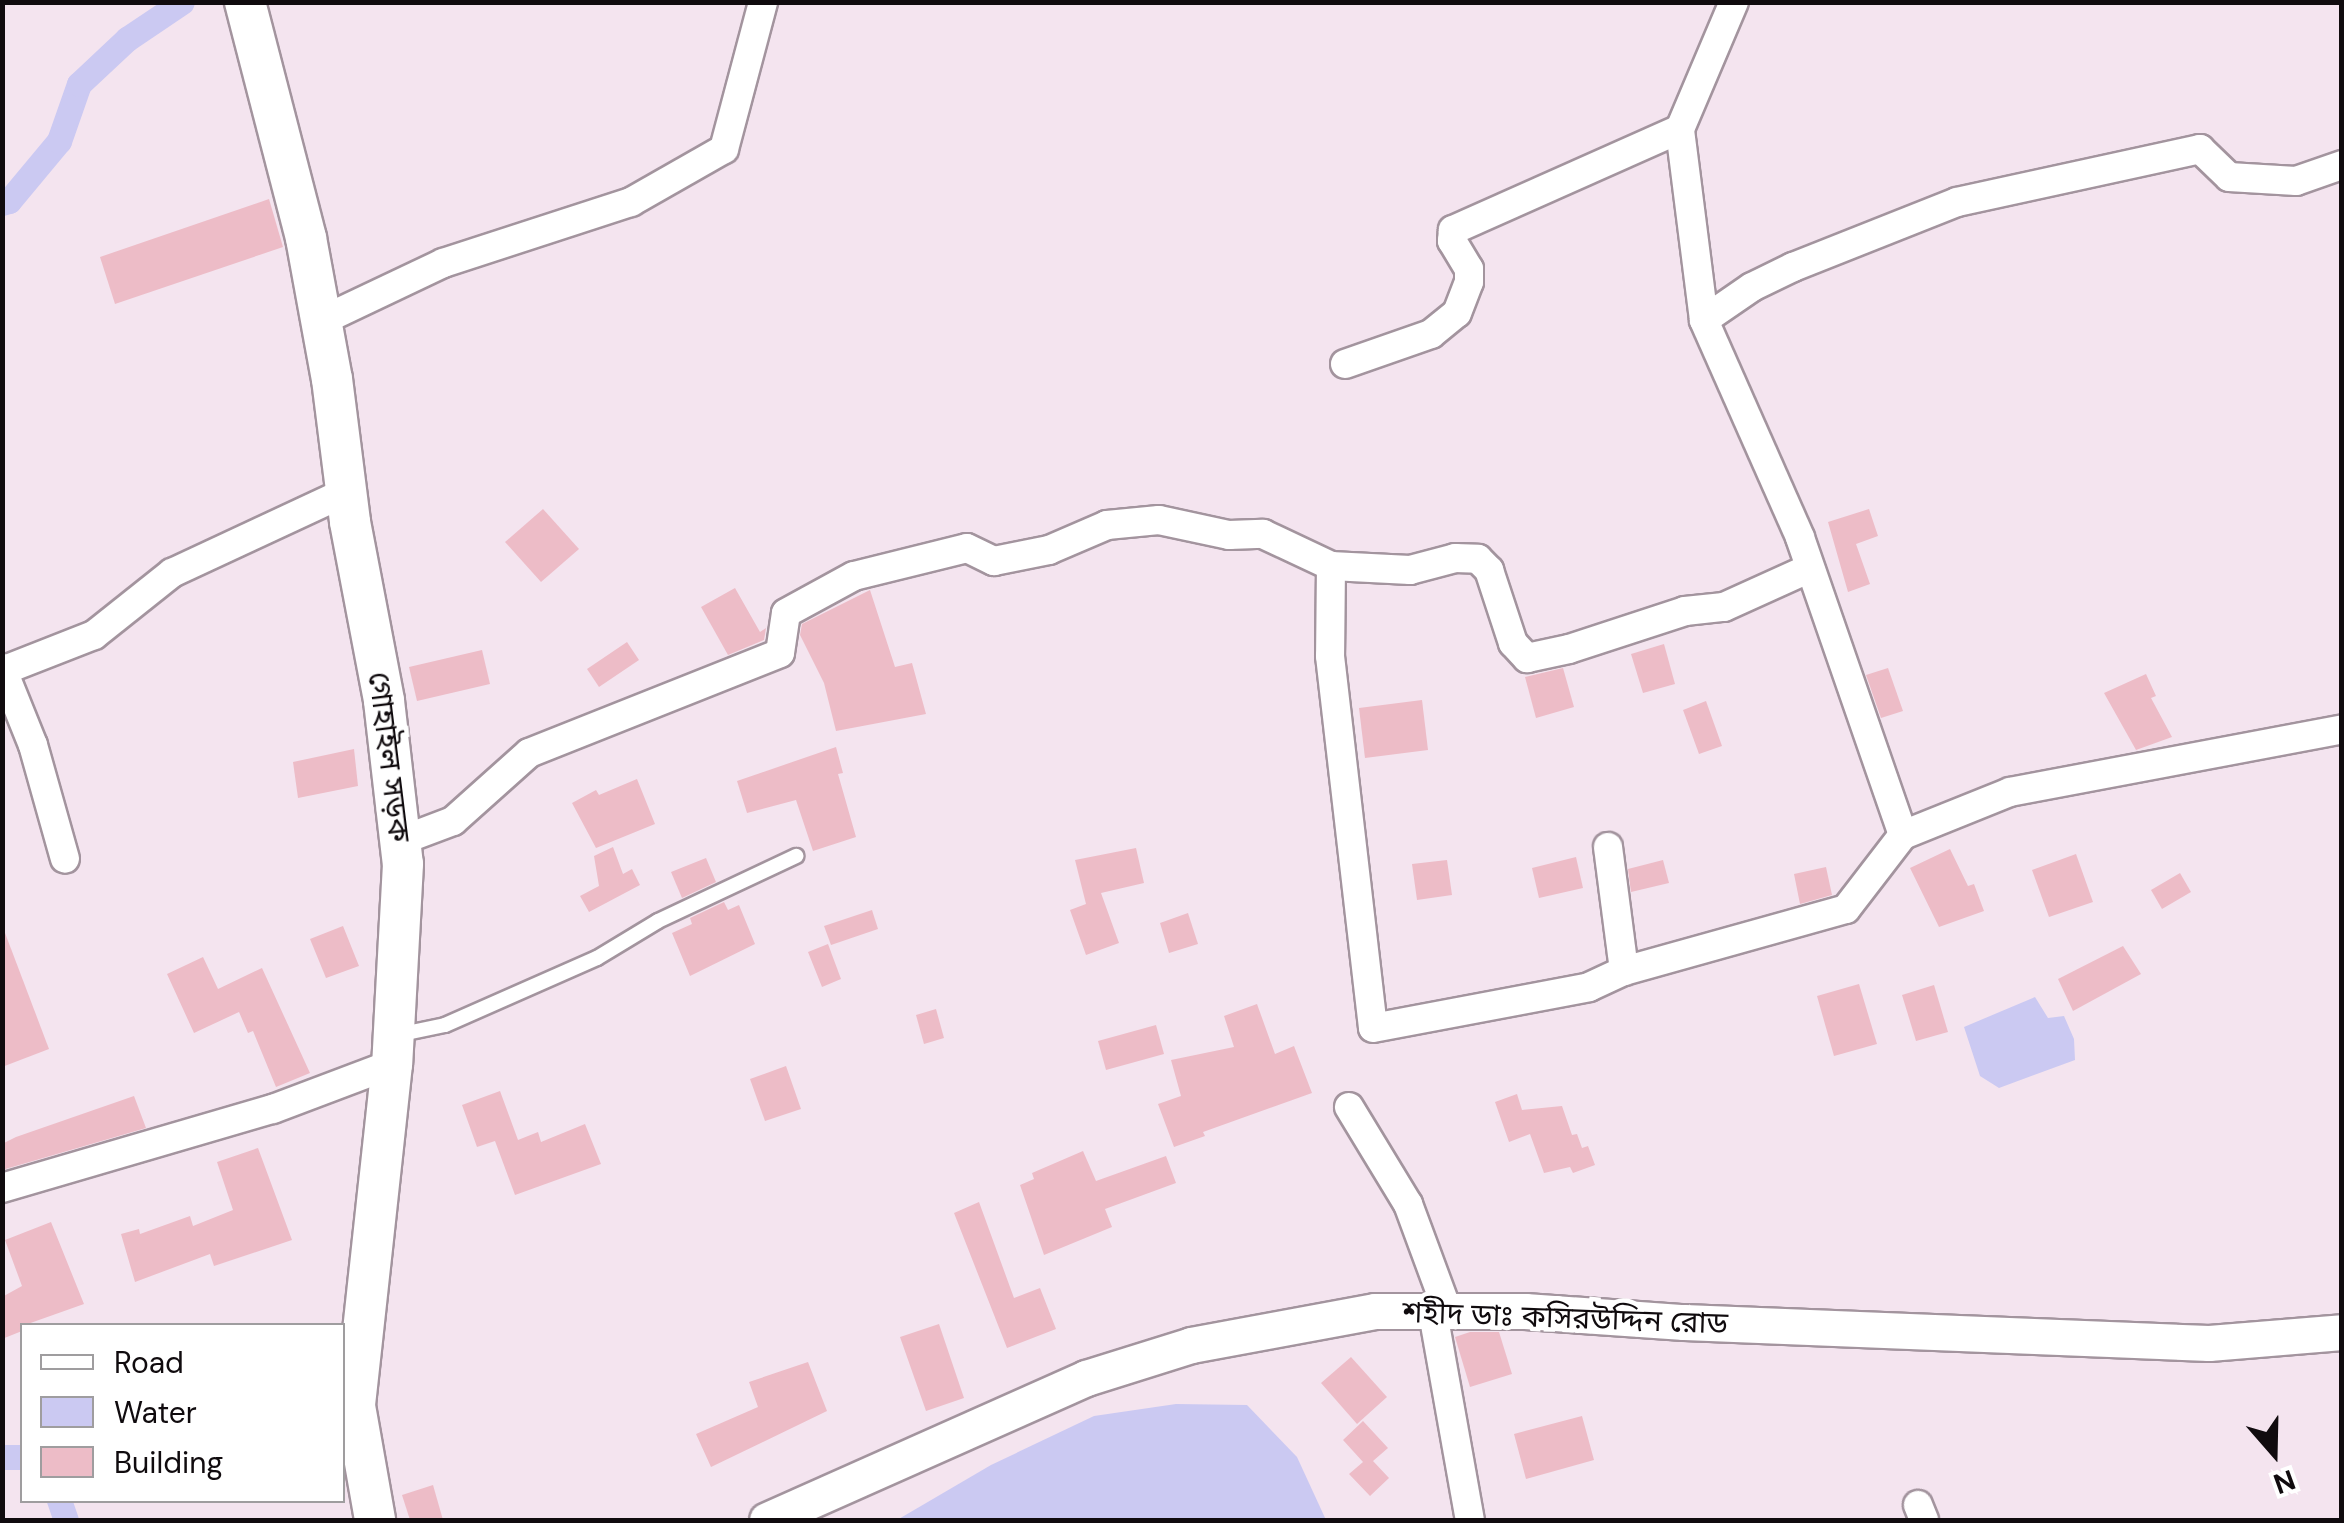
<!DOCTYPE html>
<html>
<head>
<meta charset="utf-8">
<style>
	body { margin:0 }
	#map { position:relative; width:2344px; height:1523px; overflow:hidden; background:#f4e4ef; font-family:"DM Sans","Noto Sans Bengali",sans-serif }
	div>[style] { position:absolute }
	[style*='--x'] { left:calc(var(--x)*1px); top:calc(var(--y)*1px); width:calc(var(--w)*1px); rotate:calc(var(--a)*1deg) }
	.water>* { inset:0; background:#cbc9f2 }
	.canal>* { height:25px; margin:-12.5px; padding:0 12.5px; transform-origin:12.5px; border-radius:12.5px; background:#cbc9f2 }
	.building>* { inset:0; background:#edbcc7 }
	.roads { filter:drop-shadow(2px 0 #a3949e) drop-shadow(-2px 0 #a3949e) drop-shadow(0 2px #a3949e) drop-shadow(0 -2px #a3949e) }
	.service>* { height:14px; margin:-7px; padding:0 7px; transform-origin:7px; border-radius:7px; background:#fff }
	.minor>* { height:28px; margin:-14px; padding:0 14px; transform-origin:14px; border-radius:14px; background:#fff }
	.tertiary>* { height:35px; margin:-17.5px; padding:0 17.5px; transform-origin:17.5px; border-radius:17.5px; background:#fff }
	.secondary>* { height:40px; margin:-20px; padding:0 20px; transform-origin:20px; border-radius:20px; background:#fff }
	span { translate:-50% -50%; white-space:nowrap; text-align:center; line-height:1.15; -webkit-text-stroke:9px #fff; paint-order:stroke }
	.street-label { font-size:30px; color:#100b0e }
	.frame { position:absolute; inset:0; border:5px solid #100b0e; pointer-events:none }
	.legend { position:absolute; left:20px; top:1323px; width:325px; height:180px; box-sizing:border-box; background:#fff; border:2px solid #9f9d9f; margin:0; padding:12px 18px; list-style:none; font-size:30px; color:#100b0e }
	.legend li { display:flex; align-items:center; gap:20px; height:50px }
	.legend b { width:50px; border:2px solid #9f9d9f }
	.north { position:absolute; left:2224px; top:1403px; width:100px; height:100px; -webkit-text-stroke:8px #fff; paint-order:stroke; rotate:160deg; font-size:28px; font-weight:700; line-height:40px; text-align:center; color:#100b0e }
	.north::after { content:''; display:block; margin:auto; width:35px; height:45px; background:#100b0e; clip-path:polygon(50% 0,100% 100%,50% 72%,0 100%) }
</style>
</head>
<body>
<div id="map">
	<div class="water">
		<i style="clip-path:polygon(2035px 997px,2048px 1018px,2064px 1016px,2074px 1039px,2075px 1060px,1999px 1088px,1980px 1076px,1964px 1027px)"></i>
		<i style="clip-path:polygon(1176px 1404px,1247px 1405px,1297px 1457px,1326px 1520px,897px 1520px,991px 1465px,1094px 1416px)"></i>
	</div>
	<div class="canal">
		<i style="--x:2;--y:203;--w:7;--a:-16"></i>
		<i style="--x:9;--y:201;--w:78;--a:-50.2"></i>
		<i style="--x:59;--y:141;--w:60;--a:-70.7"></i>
		<i style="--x:79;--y:84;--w:66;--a:-43.2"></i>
		<i style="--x:127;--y:39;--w:66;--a:-33.9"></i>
		<i style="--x:2;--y:1457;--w:20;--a:0"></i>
		<i style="--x:59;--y:1500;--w:21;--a:71"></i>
	</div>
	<div class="building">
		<i style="clip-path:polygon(269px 199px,283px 247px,115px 304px,100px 257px)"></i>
		<i style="clip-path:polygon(543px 509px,579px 549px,541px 582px,505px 542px)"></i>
		<i style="clip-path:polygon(1869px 509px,1878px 536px,1856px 544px,1870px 584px,1848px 592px,1828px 522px)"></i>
		<i style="clip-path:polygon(735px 588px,760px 632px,766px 628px,764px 640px,728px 655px,701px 607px)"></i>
		<i style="clip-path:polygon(870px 590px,895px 667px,912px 663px,926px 714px,836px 731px,824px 683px,800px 635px,802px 624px)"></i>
		<i style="clip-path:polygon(627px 642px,639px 660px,599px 687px,587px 669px)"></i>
		<i style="clip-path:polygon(1664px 644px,1675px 684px,1643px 693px,1631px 654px)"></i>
		<i style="clip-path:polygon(482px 650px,490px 684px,417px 701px,409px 667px)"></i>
		<i style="clip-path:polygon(1563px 668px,1574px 707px,1536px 718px,1525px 677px)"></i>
		<i style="clip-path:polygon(1888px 668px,1903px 711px,1881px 718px,1866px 675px)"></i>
		<i style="clip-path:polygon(2146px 674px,2156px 696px,2151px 698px,2172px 737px,2136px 750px,2104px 693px)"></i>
		<i style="clip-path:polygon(1422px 700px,1428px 750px,1365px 758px,1359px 708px)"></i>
		<i style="clip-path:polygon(1706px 701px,1722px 746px,1699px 754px,1683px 710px)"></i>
		<i style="clip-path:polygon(836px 747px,843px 773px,838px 774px,856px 837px,813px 851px,796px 800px,747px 813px,737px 781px)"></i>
		<i style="clip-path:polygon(354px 749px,358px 786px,298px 798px,293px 762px)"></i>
		<i style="clip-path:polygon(637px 779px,655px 824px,596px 848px,572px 803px,596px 790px,599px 795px)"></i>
		<i style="clip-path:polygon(613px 847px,623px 874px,632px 869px,640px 885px,589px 912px,580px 896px,599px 886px,594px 856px)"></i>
		<i style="clip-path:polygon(1136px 848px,1144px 883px,1101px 893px,1119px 943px,1086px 955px,1070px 910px,1086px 904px,1075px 860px)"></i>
		<i style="clip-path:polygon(1950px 849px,1968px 886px,1974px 884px,1984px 911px,1939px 927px,1910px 868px)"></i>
		<i style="clip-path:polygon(2076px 854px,2093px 902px,2049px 917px,2032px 870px)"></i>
		<i style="clip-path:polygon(1576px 857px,1583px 888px,1539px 898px,1532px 868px)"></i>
		<i style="clip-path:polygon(706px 858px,716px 882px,682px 898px,671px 872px)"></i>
		<i style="clip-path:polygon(1447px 860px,1452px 895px,1417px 900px,1412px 864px)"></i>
		<i style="clip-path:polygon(1663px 860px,1669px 883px,1631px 892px,1628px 869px)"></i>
		<i style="clip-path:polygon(1826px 867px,1832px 895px,1800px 904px,1794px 874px)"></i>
		<i style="clip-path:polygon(2180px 873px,2191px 892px,2162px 909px,2151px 890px)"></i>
		<i style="clip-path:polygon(724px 902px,728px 910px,739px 905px,755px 944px,690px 976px,672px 933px,692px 924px,690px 918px)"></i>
		<i style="clip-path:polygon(872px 910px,878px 929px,831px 945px,824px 926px)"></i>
		<i style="clip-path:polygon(1188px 913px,1198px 944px,1169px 953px,1160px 923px)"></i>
		<i style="clip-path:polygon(2px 925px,49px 1049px,2px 1067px)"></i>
		<i style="clip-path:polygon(343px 926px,359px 966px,326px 978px,310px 939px)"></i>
		<i style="clip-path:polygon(828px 944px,841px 979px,822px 987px,808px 952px)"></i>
		<i style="clip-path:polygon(2123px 946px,2141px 974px,2073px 1011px,2058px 979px)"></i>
		<i style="clip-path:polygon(203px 957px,218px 989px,262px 968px,310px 1073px,276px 1087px,253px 1031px,248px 1033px,239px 1012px,194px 1033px,167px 974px)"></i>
		<i style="clip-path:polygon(1859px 984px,1877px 1044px,1834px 1056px,1817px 996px)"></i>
		<i style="clip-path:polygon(1934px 985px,1948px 1032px,1916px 1041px,1902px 995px)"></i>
		<i style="clip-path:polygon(1257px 1004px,1275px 1054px,1294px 1046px,1312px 1093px,1203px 1132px,1205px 1136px,1174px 1147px,1158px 1104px,1181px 1096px,1171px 1060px,1234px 1047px,1224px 1016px)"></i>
		<i style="clip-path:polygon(936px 1009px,944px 1038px,924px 1044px,916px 1015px)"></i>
		<i style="clip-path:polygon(1156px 1025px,1164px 1054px,1106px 1070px,1098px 1041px)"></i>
		<i style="clip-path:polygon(786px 1066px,801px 1109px,765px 1121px,750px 1079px)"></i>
		<i style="clip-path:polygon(500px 1091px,518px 1140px,538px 1132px,541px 1142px,585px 1124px,601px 1164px,515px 1195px,495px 1141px,477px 1147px,462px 1105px)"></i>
		<i style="clip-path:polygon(1517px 1094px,1522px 1110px,1562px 1106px,1572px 1135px,1577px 1134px,1582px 1148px,1588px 1146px,1595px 1165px,1573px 1173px,1570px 1167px,1544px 1173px,1530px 1134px,1509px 1142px,1495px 1102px)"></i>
		<i style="clip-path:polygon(134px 1096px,146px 1128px,2px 1170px,2px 1144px,16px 1137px)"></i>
		<i style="clip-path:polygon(258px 1148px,292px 1240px,214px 1266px,210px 1254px,135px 1282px,121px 1234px,139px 1229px,140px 1234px,190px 1216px,193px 1226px,233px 1210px,217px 1162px)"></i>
		<i style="clip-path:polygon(1083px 1151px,1096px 1181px,1166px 1156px,1176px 1183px,1105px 1209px,1112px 1227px,1044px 1255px,1020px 1185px,1034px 1179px,1032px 1173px)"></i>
		<i style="clip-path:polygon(979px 1202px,1014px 1298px,1040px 1288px,1056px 1329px,1007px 1348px,954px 1213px)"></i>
		<i style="clip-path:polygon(51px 1222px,84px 1304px,22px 1326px,22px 1331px,2px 1339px,2px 1297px,22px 1286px,5px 1240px)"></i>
		<i style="clip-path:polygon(939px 1324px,964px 1398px,926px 1411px,900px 1337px)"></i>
		<i style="clip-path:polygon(1470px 1332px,1499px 1332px,1512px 1374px,1470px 1387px,1455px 1337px)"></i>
		<i style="clip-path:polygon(1351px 1357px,1387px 1397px,1357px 1424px,1321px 1383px)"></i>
		<i style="clip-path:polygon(808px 1362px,827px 1411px,711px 1467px,696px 1434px,758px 1407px,749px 1382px)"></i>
		<i style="clip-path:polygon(1582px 1416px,1594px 1460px,1526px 1479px,1514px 1434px)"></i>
		<i style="clip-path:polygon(1363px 1421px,1388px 1448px,1373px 1461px,1389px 1478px,1370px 1496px,1349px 1474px,1363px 1462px,1343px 1440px)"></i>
		<i style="clip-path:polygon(433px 1485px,443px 1520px,410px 1520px,402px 1495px)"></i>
	</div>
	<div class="roads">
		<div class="service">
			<i style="--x:397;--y:1035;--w:49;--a:-11.8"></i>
			<i style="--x:445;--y:1025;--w:166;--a:-23.8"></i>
			<i style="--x:597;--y:958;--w:71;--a:-31.2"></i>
			<i style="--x:658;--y:921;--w:153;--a:-25.2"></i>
		</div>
		<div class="minor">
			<i style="--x:1704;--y:320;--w:58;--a:-34.5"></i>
			<i style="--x:1752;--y:287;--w:46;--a:-26"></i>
			<i style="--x:1793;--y:267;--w:176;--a:-21.6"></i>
			<i style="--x:1957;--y:202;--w:249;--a:-12.3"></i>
			<i style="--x:2200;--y:149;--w:40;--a:44"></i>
			<i style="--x:2229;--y:177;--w:67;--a:3.4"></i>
			<i style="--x:2296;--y:181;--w:49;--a:-19.2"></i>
			<i style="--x:321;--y:321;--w:135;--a:-25.4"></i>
			<i style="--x:443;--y:263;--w:198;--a:-18"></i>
			<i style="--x:631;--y:202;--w:107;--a:-29.7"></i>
			<i style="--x:724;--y:149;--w:152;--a:-75.1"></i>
			<i style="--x:1345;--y:364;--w:91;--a:-19.2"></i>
			<i style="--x:1431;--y:334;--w:33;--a:-39"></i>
			<i style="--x:1457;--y:313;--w:33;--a:-69"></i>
			<i style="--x:1469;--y:282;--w:13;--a:-90"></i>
			<i style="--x:1469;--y:269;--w:33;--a:-121"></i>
			<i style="--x:1452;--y:241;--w:11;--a:-85"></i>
			<i style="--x:1453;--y:230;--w:248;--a:-24"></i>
			<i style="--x:1331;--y:566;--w:90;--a:90.6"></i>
			<i style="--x:1330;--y:656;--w:374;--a:83.4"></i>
			<i style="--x:1373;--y:1028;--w:220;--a:-10.7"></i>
			<i style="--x:1589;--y:987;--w:38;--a:-25"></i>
			<i style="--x:1624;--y:971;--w:230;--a:-15.6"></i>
			<i style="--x:1846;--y:909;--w:93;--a:-52.4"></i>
			<i style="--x:1903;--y:835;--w:315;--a:-109.1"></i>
			<i style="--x:1800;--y:537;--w:237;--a:-113.9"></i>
			<i style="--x:1704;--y:320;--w:193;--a:-97.2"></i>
			<i style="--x:1680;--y:129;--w:138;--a:-67"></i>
			<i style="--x:2;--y:668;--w:83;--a:68.1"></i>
			<i style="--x:33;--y:745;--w:118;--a:74.3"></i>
			<i style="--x:2;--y:671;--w:99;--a:-21.4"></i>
			<i style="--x:94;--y:635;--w:100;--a:-38.5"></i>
			<i style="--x:172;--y:573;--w:192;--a:-25"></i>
			<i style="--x:1903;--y:835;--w:115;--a:-21.9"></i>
			<i style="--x:2010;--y:792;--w:338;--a:-10.7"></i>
			<i style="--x:400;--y:841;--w:57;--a:-20.7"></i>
			<i style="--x:453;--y:821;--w:102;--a:-41.8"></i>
			<i style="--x:529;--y:753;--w:270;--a:-21.7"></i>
			<i style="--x:780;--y:653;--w:40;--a:-81.5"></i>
			<i style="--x:786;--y:613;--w:77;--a:-28.6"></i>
			<i style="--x:854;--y:576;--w:116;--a:-13.9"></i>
			<i style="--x:967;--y:548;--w:30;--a:26"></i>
			<i style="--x:994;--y:561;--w:56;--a:-11.3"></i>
			<i style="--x:1049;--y:550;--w:63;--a:-23.3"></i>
			<i style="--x:1107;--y:525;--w:52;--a:-5.5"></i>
			<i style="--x:1159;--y:520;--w:72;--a:12.1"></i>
			<i style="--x:1229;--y:535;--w:34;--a:-2"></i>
			<i style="--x:1263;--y:534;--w:75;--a:25.2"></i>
			<i style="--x:1331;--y:566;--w:79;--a:2.9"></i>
			<i style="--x:1410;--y:570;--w:47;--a:-14.9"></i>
			<i style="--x:1455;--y:558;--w:23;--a:2"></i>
			<i style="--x:1478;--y:559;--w:16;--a:45"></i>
			<i style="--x:1489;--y:570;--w:77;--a:71.8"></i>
			<i style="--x:1513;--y:643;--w:21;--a:47"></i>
			<i style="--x:1527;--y:658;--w:43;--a:-12.1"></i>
			<i style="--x:1569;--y:649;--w:122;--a:-18.1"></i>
			<i style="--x:1685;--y:611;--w:39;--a:-6"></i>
			<i style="--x:1724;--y:607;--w:94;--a:-24.4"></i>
			<i style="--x:1608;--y:847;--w:125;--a:82.6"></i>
			<i style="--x:1349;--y:1107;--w:114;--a:58.7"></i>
			<i style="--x:1408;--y:1204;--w:115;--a:69.7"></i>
			<i style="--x:2;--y:1188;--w:282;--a:-16.3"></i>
			<i style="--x:273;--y:1109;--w:127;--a:-20.7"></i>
			<i style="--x:1433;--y:1313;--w:210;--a:79.9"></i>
			<i style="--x:1918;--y:1505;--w:16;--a:68"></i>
		</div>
		<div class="tertiary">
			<i style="--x:767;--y:1520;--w:349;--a:-24"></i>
			<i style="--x:1086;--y:1378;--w:110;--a:-17.4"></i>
			<i style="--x:1191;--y:1345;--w:187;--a:-10.5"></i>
			<i style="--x:1375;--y:1311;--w:150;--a:0"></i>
			<i style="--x:1525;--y:1311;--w:159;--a:4"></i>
			<i style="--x:1684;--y:1322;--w:525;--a:2.29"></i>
			<i style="--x:2209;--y:1343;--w:133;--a:-4.7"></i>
		</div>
		<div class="secondary">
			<i style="--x:245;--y:2;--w:244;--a:75.5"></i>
			<i style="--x:306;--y:238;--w:143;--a:79.6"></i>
			<i style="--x:332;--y:379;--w:144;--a:82.8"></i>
			<i style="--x:350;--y:522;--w:182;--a:79.2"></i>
			<i style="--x:384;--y:701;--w:164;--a:83.4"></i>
			<i style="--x:403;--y:864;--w:200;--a:93.1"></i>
			<i style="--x:392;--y:1064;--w:344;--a:96.2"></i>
			<i style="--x:355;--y:1406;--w:116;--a:80"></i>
		</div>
	</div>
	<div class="street-label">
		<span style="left:389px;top:757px;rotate:83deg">গোহাইল সড়ক</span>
		<span style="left:1565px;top:1318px;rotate:2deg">শহীদ ডাঃ কসিরউদ্দিন রোড</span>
	</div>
	<div class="frame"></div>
	<ul class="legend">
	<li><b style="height:12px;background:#fff"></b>Road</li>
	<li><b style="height:28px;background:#cbc9f2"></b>Water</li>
	<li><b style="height:28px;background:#edbcc7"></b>Building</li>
	</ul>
	<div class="north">N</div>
</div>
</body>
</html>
